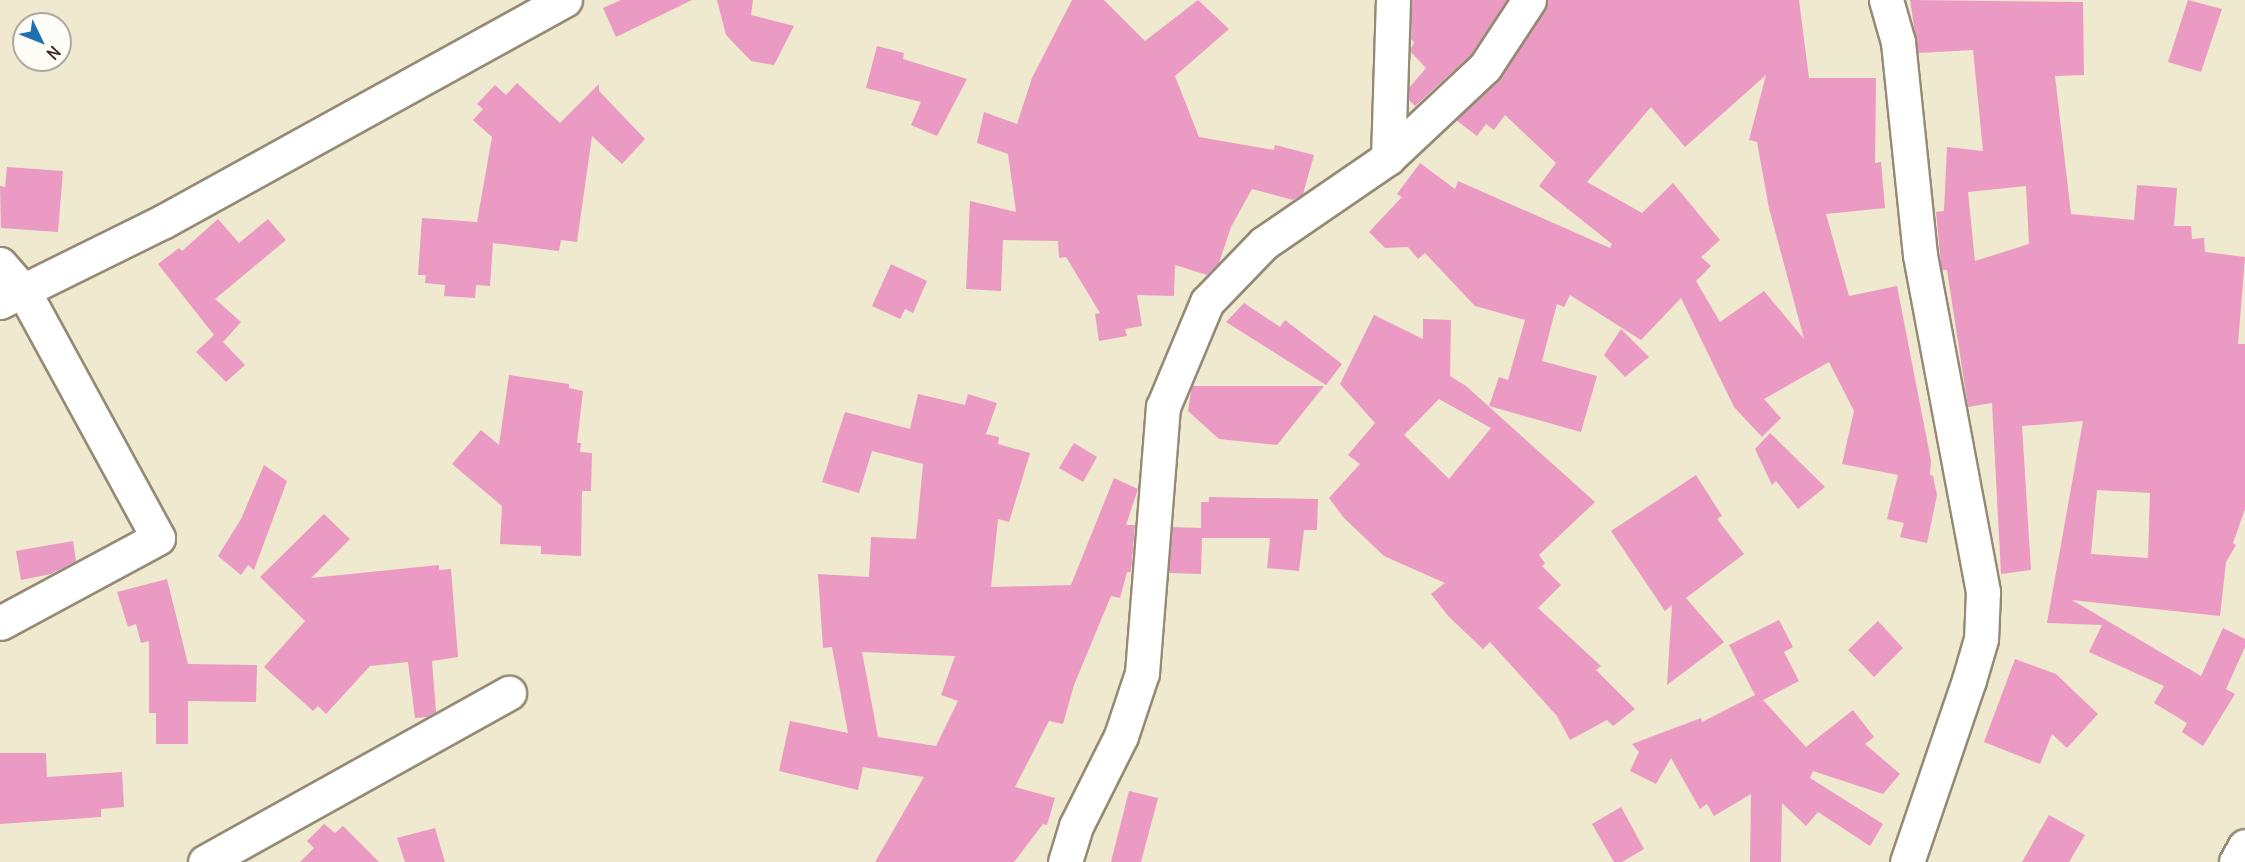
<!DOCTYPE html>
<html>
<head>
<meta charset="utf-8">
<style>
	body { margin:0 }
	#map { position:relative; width:2245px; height:862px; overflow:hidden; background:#efe9cf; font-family:Delius,sans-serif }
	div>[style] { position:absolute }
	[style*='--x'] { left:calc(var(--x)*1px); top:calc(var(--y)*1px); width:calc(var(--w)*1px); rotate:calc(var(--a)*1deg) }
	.building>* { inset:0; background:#ea9ac3 }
	.roads { filter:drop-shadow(2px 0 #958a76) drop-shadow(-2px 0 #958a76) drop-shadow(0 2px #958a76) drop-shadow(0 -2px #958a76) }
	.minor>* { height:33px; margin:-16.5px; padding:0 16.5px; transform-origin:16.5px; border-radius:16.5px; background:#fff }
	span { translate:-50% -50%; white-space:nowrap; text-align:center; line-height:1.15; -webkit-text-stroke:6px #fdfcf7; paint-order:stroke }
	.north { position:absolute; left:12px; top:12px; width:60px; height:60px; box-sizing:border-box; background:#fdfcf7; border:2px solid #afa8a0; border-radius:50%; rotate:133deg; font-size:16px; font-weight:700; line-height:24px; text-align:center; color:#3b2a1e }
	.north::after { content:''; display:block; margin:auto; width:21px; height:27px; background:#1f6fb2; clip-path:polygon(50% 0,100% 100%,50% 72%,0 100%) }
</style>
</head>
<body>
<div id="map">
	<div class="building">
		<i style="clip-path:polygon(621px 0,692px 0,616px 37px,603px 8px)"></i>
		<i style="clip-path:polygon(717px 0,753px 0,751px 15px,794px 26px,774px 65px,751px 61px,726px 35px)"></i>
		<i style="clip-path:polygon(1072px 0,1104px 0,1145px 41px,1198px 0,1229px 29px,1175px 76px,1199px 137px,1274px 150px,1275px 145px,1314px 155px,1303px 194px,1293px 200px,1252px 189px,1231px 227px,1219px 263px,1207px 275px,1175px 265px,1174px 296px,1137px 295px,1142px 326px,1125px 329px,1127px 336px,1099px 341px,1095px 314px,1100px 313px,1066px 257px,1059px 258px,1058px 241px,1003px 240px,1001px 291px,966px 289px,970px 201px,1016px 212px,1008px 154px,977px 143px,984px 112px,1017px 124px,1032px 78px)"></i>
		<i style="clip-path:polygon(1412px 0,1507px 0,1471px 55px,1415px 106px,1409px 100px,1409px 88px,1426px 68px,1410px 51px,1414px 42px,1411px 39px)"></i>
		<i style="clip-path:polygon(evenodd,1548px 0,1799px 0,1809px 78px,1876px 78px,1875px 163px,1881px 162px,1885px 208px,1826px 214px,1849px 296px,1897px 286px,1931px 461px,1930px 475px,1933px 476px,1937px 495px,1927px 543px,1900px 537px,1904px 523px,1887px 519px,1898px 475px,1842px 464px,1854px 411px,1829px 362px,1764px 399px,1781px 418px,1762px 437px,1734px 407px,1681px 298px,1641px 340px,1570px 295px,1564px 307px,1557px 304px,1542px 361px,1597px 376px,1581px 432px,1489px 406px,1499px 377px,1508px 380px,1525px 320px,1475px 306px,1425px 253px,1418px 259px,1408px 247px,1385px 248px,1369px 232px,1402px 197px,1397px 194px,1420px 163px,1455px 189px,1458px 181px,1610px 248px,1612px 244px,1539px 186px,1556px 163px,1505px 115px,1494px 130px,1486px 124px,1477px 136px,1456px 120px,1501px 77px,1548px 0,1766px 75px,1749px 140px,1757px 142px,1769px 208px,1804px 339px,1764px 291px,1720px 322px,1696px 281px,1711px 266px,1701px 257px,1720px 240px,1673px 183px,1642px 213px,1587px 182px,1651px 107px,1685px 147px,1766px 75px)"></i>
		<i style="clip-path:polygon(evenodd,1910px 0,2083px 2px,2084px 75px,2055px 76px,2071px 214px,2134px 220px,2137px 185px,2177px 188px,2174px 226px,2191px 226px,2192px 239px,2204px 238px,2205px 252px,2245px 257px,2238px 344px,2245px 344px,2245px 509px,2233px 543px,2236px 545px,2226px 562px,2220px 616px,2072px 600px,2201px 676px,2223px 628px,2245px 639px,2245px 647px,2226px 689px,2235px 694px,2203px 746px,2182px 732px,2187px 723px,2154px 703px,2164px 686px,2089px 652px,2102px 625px,2047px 623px,2083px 421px,2022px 426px,2031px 570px,2001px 574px,1992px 403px,1968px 407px,1947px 270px,1942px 270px,1941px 265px,1936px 212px,1944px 211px,1947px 147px,1983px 151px,1973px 50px,1918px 53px,1910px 0,2026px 186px,2029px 244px,1975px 261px,1968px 192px,2026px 186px,1910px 0,2097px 490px,2150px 493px,2148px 558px,2091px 554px,2097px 490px)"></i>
		<i style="clip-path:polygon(2188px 0,2222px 9px,2201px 72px,2168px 62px)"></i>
		<i style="clip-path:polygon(877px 46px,904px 53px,903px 59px,967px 79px,937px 136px,911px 125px,921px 102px,866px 88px)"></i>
		<i style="clip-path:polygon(517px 83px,560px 123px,599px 84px,599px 91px,645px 139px,622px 164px,592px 136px,577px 242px,561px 240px,559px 251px,493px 243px,490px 286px,476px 285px,475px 298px,444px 296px,445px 285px,425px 283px,426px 275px,418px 275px,422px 218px,477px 222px,492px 137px,473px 120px,483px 109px,477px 104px,495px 85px,506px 95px)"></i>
		<i style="clip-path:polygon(7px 167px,63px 171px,58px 232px,1px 228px,0 186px,5px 187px)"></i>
		<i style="clip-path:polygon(218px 219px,239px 243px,268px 219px,286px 240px,215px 299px,241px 322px,223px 342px,245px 365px,226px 382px,196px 352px,214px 335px,158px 264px,179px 248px,182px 251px)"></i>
		<i style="clip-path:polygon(891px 264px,927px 281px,913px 313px,905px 309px,900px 319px,872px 306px)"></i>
		<i style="clip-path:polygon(1244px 303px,1280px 327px,1285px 320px,1342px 364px,1326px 385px,1226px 322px)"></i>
		<i style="clip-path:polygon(evenodd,1374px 315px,1423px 339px,1423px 319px,1451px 320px,1450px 376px,1466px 386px,1595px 502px,1539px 555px,1545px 563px,1542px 566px,1561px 585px,1538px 608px,1601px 666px,1596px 670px,1635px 709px,1613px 726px,1607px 720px,1570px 740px,1557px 716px,1490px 642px,1483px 649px,1449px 617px,1431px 594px,1445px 583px,1384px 556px,1344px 518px,1329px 498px,1360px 464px,1348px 455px,1375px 423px,1340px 384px,1374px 315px,1439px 399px,1491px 428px,1449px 479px,1404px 435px,1439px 399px)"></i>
		<i style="clip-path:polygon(1621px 329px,1649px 357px,1625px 377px,1604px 355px)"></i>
		<i style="clip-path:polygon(509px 375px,569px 384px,569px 388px,583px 391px,577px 443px,581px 443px,580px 452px,592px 453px,591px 491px,582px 491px,581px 556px,541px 554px,541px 546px,500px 544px,502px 506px,452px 464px,481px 430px,499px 445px)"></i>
		<i style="clip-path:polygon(1192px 386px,1324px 386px,1277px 445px,1219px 439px,1188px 411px)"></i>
		<i style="clip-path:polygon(evenodd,918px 394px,965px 405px,968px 394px,997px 403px,986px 434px,999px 437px,998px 444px,1030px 453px,1009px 522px,998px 519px,991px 587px,1071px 585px,1114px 478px,1138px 489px,1126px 525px,1135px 525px,1131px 572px,1127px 572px,1120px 598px,1111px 596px,1074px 685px,1063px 724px,1049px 721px,1015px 787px,1055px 798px,1047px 825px,1043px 824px,1014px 862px,875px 862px,924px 777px,863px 767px,858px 790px,779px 771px,790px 721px,848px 733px,832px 647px,823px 648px,818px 574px,869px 577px,871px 537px,916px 539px,923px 464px,872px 451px,859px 493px,822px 482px,845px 412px,910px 429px,918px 394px,862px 652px,955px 656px,941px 695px,958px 701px,936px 746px,878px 737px,862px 652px)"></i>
		<i style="clip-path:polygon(1770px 433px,1825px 487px,1798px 509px,1776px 481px,1772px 485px,1755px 449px)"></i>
		<i style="clip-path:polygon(1074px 443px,1097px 457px,1083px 482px,1059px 468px)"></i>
		<i style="clip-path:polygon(264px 465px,287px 481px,254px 570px,248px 565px,241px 575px,218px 556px,241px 519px)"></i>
		<i style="clip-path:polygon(1696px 475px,1722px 516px,1717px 519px,1744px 554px,1686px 598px,1724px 642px,1667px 685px,1672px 605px,1665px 611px,1611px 531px)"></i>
		<i style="clip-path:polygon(1209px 497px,1318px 499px,1317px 530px,1304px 530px,1299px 571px,1267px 568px,1270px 538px,1202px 538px,1201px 574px,1169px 573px,1172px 527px,1201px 528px,1201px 502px,1209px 502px)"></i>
		<i style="clip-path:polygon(324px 514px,350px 539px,311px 578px,439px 565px,439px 570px,451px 569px,458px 657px,432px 661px,436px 712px,427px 717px,415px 718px,408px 662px,370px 666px,326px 714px,318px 706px,313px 711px,264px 667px,305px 621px,260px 577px)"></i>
		<i style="clip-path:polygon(73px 541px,76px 561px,51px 574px,21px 580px,16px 551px)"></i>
		<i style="clip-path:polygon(167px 579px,188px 664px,257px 665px,256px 702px,188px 701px,188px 744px,156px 744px,156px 713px,149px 713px,149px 641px,141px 643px,136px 624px,128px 627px,117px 592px)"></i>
		<i style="clip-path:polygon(1779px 620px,1793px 647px,1784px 652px,1799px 681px,1763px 700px,1806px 747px,1853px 710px,1874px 737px,1865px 744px,1900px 774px,1883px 794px,1813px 771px,1810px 778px,1883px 824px,1870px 846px,1818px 812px,1806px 826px,1782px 803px,1781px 862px,1750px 862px,1751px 794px,1714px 816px,1707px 804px,1700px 809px,1671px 758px,1656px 784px,1630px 771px,1639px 752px,1632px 744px,1701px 718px,1702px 722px,1755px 695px,1729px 645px)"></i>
		<i style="clip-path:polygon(1878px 621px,1903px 648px,1874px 677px,1848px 650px)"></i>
		<i style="clip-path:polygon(2015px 659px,2056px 674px,2098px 714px,2067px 748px,2052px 734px,2040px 764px,1984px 742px)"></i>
		<i style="clip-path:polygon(0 753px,46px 753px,47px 777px,122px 772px,124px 807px,101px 809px,101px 817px,0 824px)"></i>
		<i style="clip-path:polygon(1129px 791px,1158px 798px,1141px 862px,1111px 862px)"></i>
		<i style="clip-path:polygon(1621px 807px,1644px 849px,1622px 862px,1614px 862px,1592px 824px)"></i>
		<i style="clip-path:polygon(2049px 815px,2085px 835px,2069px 862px,2022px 862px)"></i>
		<i style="clip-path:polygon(324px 824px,335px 833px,343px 826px,379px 862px,300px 862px,314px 848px,307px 841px)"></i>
		<i style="clip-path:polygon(435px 828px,445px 862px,405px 862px,397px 838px)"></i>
	</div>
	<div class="roads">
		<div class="minor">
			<i style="--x:1886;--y:0;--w:44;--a:74.1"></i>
			<i style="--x:1898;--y:42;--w:214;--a:84.1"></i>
			<i style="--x:1920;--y:255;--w:343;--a:79.4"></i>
			<i style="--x:1983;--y:592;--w:47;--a:92.4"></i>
			<i style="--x:1981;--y:639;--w:43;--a:106.3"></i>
			<i style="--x:1969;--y:680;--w:192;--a:108.8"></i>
			<i style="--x:1388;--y:158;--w:158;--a:-88.2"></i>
			<i style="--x:0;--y:264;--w:35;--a:49"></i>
			<i style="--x:23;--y:290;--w:282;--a:61.4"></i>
			<i style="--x:158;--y:538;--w:179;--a:151.7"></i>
			<i style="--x:0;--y:302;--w:183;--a:-26.3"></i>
			<i style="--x:164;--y:221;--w:458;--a:-28.9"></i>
			<i style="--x:205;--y:862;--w:348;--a:-29.1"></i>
			<i style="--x:1065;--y:862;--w:38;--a:-73"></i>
			<i style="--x:1076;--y:826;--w:101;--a:-63.4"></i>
			<i style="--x:1121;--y:736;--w:66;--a:-71.6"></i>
			<i style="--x:1142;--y:673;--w:267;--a:-85.5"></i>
			<i style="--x:1163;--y:407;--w:114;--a:-67.3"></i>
			<i style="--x:1207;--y:302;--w:82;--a:-46"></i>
			<i style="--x:1264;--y:243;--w:150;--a:-34.4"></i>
			<i style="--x:1388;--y:158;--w:133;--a:-43.2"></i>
			<i style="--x:1485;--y:67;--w:80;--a:-56.7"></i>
			<i style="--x:2236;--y:862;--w:18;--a:-61"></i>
		</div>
	</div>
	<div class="north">N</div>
</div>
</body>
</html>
